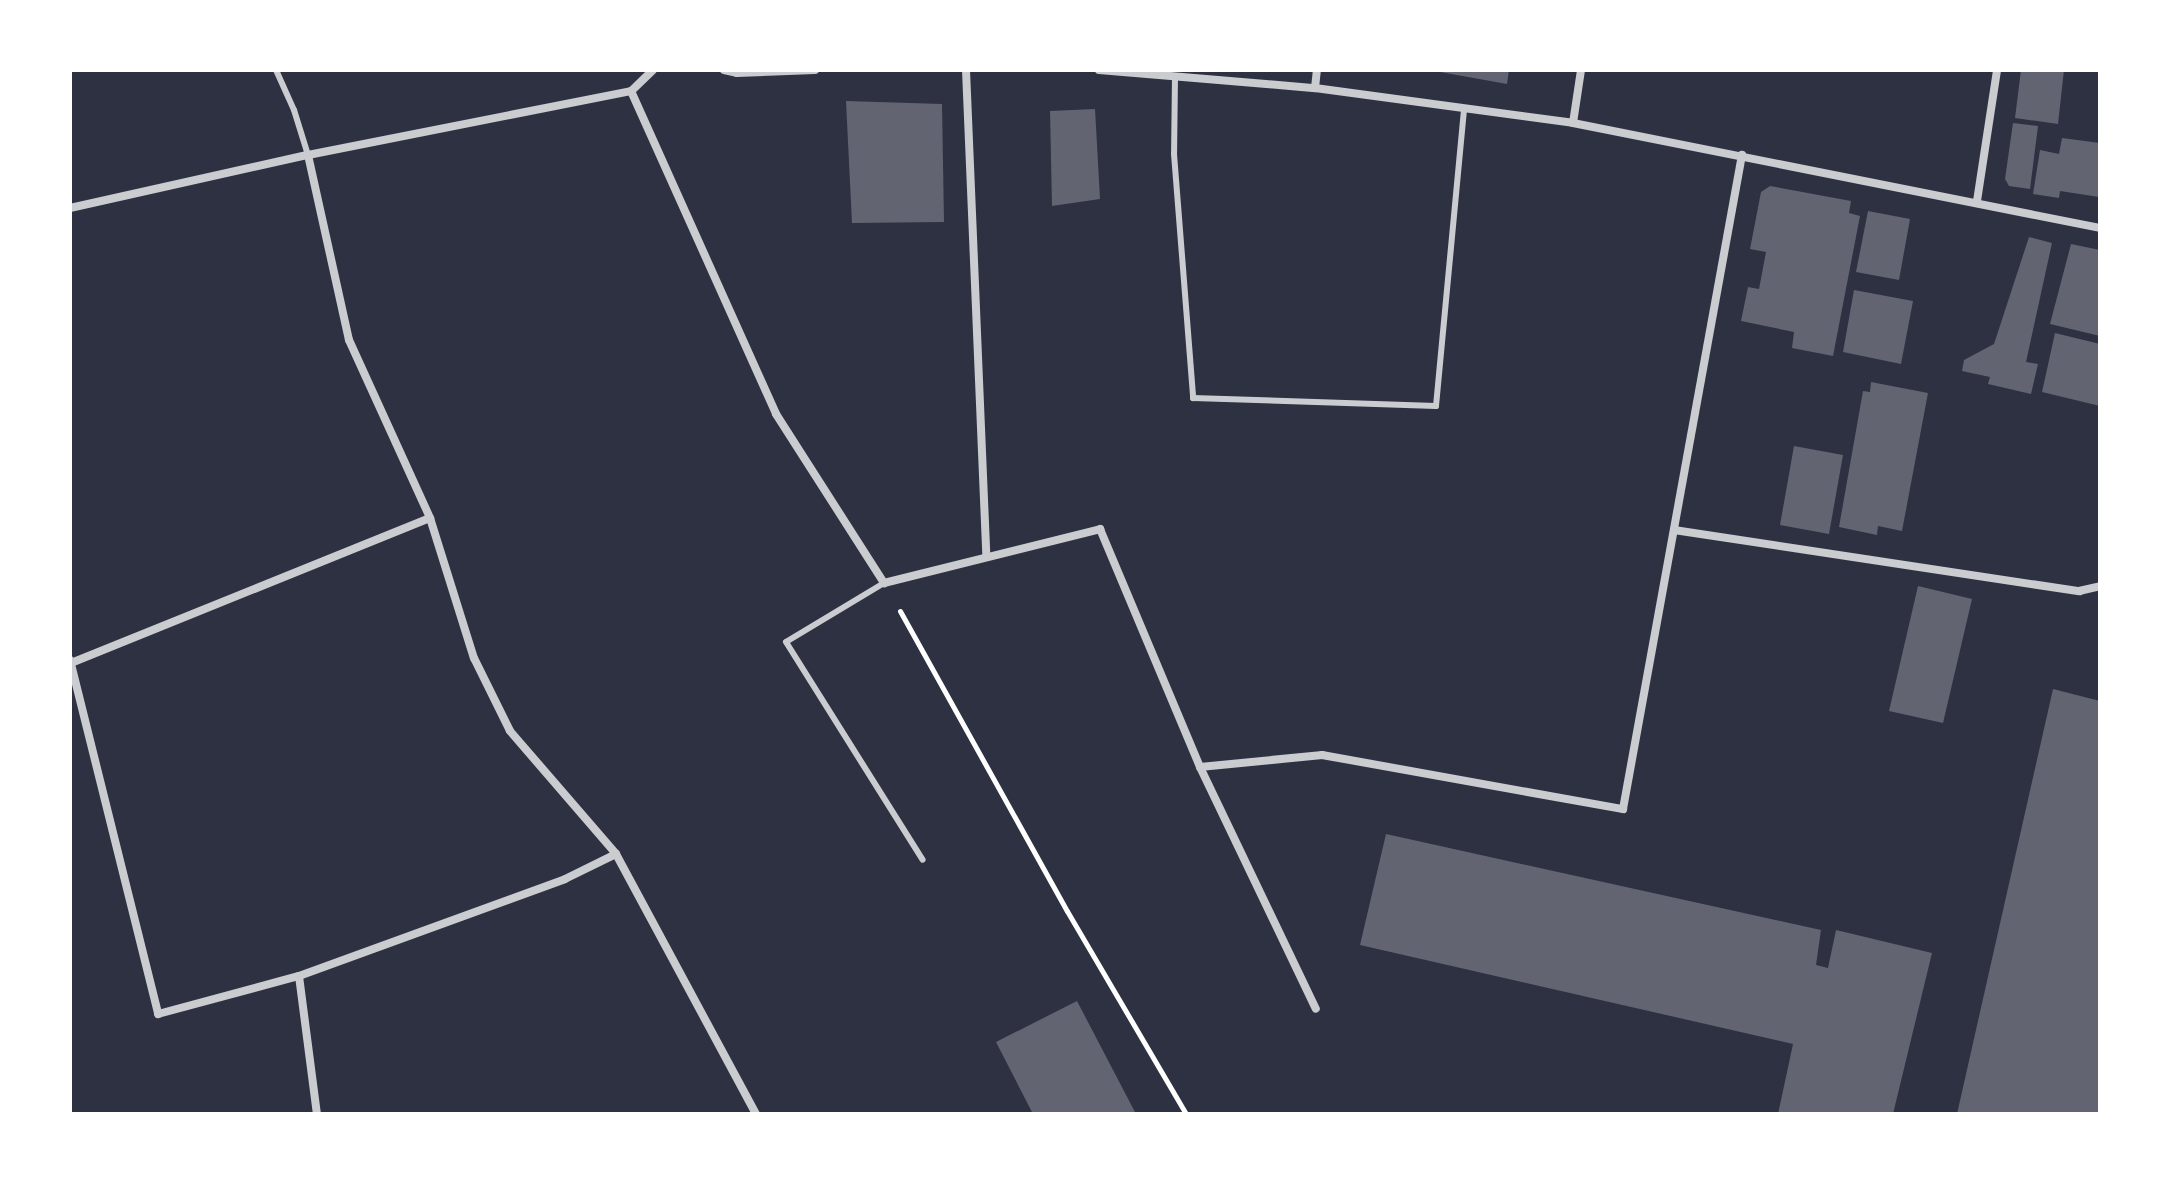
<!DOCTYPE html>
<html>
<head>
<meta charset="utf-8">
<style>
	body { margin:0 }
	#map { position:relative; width:2170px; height:1184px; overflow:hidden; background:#2d3142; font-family:"Noto Serif",serif }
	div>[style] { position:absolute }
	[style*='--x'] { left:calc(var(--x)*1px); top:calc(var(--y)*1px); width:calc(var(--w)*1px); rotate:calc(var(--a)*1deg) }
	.building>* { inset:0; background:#626471 }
	.path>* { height:5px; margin:-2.5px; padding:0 2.5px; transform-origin:2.5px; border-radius:2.5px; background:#fff }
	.service>* { height:6px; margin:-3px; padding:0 3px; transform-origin:3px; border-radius:3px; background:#caccd0 }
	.minor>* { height:8px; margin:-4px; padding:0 4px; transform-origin:4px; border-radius:4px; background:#caccd0 }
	span { translate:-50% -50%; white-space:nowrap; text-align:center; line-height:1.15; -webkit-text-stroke:7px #fff; paint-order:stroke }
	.frame { position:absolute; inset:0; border:72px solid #fff; pointer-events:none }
</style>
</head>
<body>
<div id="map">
	<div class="building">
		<i style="clip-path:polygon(1429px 70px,1509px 70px,1507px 84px)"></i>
		<i style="clip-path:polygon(2021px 70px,2064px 70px,2058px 124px,2015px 118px)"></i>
		<i style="clip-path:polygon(846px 101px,942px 104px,944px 222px,852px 223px)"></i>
		<i style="clip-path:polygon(1095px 109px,1100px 199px,1052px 206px,1050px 111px)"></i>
		<i style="clip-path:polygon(2013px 123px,2038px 126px,2030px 189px,2009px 186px,2005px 179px)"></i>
		<i style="clip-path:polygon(2062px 138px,2100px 143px,2099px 197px,2060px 191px,2059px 198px,2033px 194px,2040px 150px,2059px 154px)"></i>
		<i style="clip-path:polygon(1770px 186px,1851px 201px,1849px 213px,1860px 216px,1833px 356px,1792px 348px,1794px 332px,1741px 321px,1748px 287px,1759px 289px,1766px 252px,1750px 249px,1761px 192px)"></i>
		<i style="clip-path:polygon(1868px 211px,1910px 219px,1899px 280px,1856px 272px)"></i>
		<i style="clip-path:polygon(2029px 237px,2052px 243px,2026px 362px,2038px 364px,2031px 394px,1988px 384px,1990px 377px,1962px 371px,1964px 360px,1994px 344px)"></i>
		<i style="clip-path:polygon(2071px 244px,2100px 250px,2100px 336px,2050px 324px)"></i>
		<i style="clip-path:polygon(1854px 290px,1913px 301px,1901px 364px,1843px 352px)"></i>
		<i style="clip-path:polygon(2055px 333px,2100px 344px,2100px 406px,2042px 392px)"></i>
		<i style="clip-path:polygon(1871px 382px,1928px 393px,1902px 531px,1878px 526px,1877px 535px,1839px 527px,1863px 391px,1870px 392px)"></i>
		<i style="clip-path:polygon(1794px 446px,1843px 455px,1829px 534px,1780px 525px)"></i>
		<i style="clip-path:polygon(1918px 586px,1972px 599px,1943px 723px,1889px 711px)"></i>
		<i style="clip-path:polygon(2053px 689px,2100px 701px,2100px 1114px,1957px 1114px)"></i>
		<i style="clip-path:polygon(1386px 834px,1821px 930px,1816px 965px,1828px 968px,1836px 930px,1932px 953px,1893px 1114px,1778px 1114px,1793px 1044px,1360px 945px)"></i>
		<i style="clip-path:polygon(1077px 1001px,1136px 1114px,1033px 1114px,996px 1042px)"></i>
	</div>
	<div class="path">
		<i style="--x:900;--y:611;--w:343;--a:60.9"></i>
		<i style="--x:1067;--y:911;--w:235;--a:59.6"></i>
	</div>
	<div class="service">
		<i style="--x:276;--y:70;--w:44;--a:65.8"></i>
		<i style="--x:294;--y:110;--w:47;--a:72.7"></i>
		<i style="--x:1175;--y:76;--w:78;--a:90.7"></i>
		<i style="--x:1174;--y:154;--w:245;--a:85.5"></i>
		<i style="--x:1193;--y:398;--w:243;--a:1.9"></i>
		<i style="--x:1436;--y:406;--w:299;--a:-84.6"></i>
		<i style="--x:884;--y:583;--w:114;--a:149"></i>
		<i style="--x:786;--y:642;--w:257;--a:57.9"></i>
	</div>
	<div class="minor">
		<i style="--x:653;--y:70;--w:30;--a:136"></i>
		<i style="--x:631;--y:91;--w:354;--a:65.8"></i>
		<i style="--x:776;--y:414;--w:201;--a:57.4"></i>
		<i style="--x:884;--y:583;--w:223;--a:-14"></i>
		<i style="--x:1100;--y:529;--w:258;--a:67.2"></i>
		<i style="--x:1200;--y:767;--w:268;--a:64.4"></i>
		<i style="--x:724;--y:70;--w:13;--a:13"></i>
		<i style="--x:737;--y:73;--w:78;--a:-2.2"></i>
		<i style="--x:966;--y:70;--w:487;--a:87.6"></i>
		<i style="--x:1099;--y:70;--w:217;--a:4.8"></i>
		<i style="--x:1315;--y:88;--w:260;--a:7.7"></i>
		<i style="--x:1573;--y:123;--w:537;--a:11.27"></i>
		<i style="--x:1315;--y:88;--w:18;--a:-84"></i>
		<i style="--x:1573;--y:123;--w:54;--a:-81.4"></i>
		<i style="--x:308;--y:155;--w:189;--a:77.5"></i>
		<i style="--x:349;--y:340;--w:196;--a:65.5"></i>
		<i style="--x:430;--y:518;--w:147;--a:72.6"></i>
		<i style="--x:474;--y:658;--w:81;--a:63.7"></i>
		<i style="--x:510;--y:731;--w:162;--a:49.2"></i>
		<i style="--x:616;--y:854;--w:295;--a:61.7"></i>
		<i style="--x:1977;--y:201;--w:133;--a:-81.3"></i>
		<i style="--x:70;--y:208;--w:244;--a:-12.6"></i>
		<i style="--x:308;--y:155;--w:329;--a:-11.2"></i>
		<i style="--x:1674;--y:530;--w:410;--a:8.6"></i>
		<i style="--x:2079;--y:591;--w:22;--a:-13"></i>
		<i style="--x:70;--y:660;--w:365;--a:76"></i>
		<i style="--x:158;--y:1014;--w:146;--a:-15.1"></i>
		<i style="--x:299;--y:976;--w:283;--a:-20"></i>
		<i style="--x:565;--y:879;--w:57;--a:-26.1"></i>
		<i style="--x:71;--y:663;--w:387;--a:-22"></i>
		<i style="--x:1200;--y:767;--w:123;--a:-5.6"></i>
		<i style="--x:1322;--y:755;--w:306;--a:10.2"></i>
		<i style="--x:1623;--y:809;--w:665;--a:-79.69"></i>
		<i style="--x:299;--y:976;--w:139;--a:82.6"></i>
	</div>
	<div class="frame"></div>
</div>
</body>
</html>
